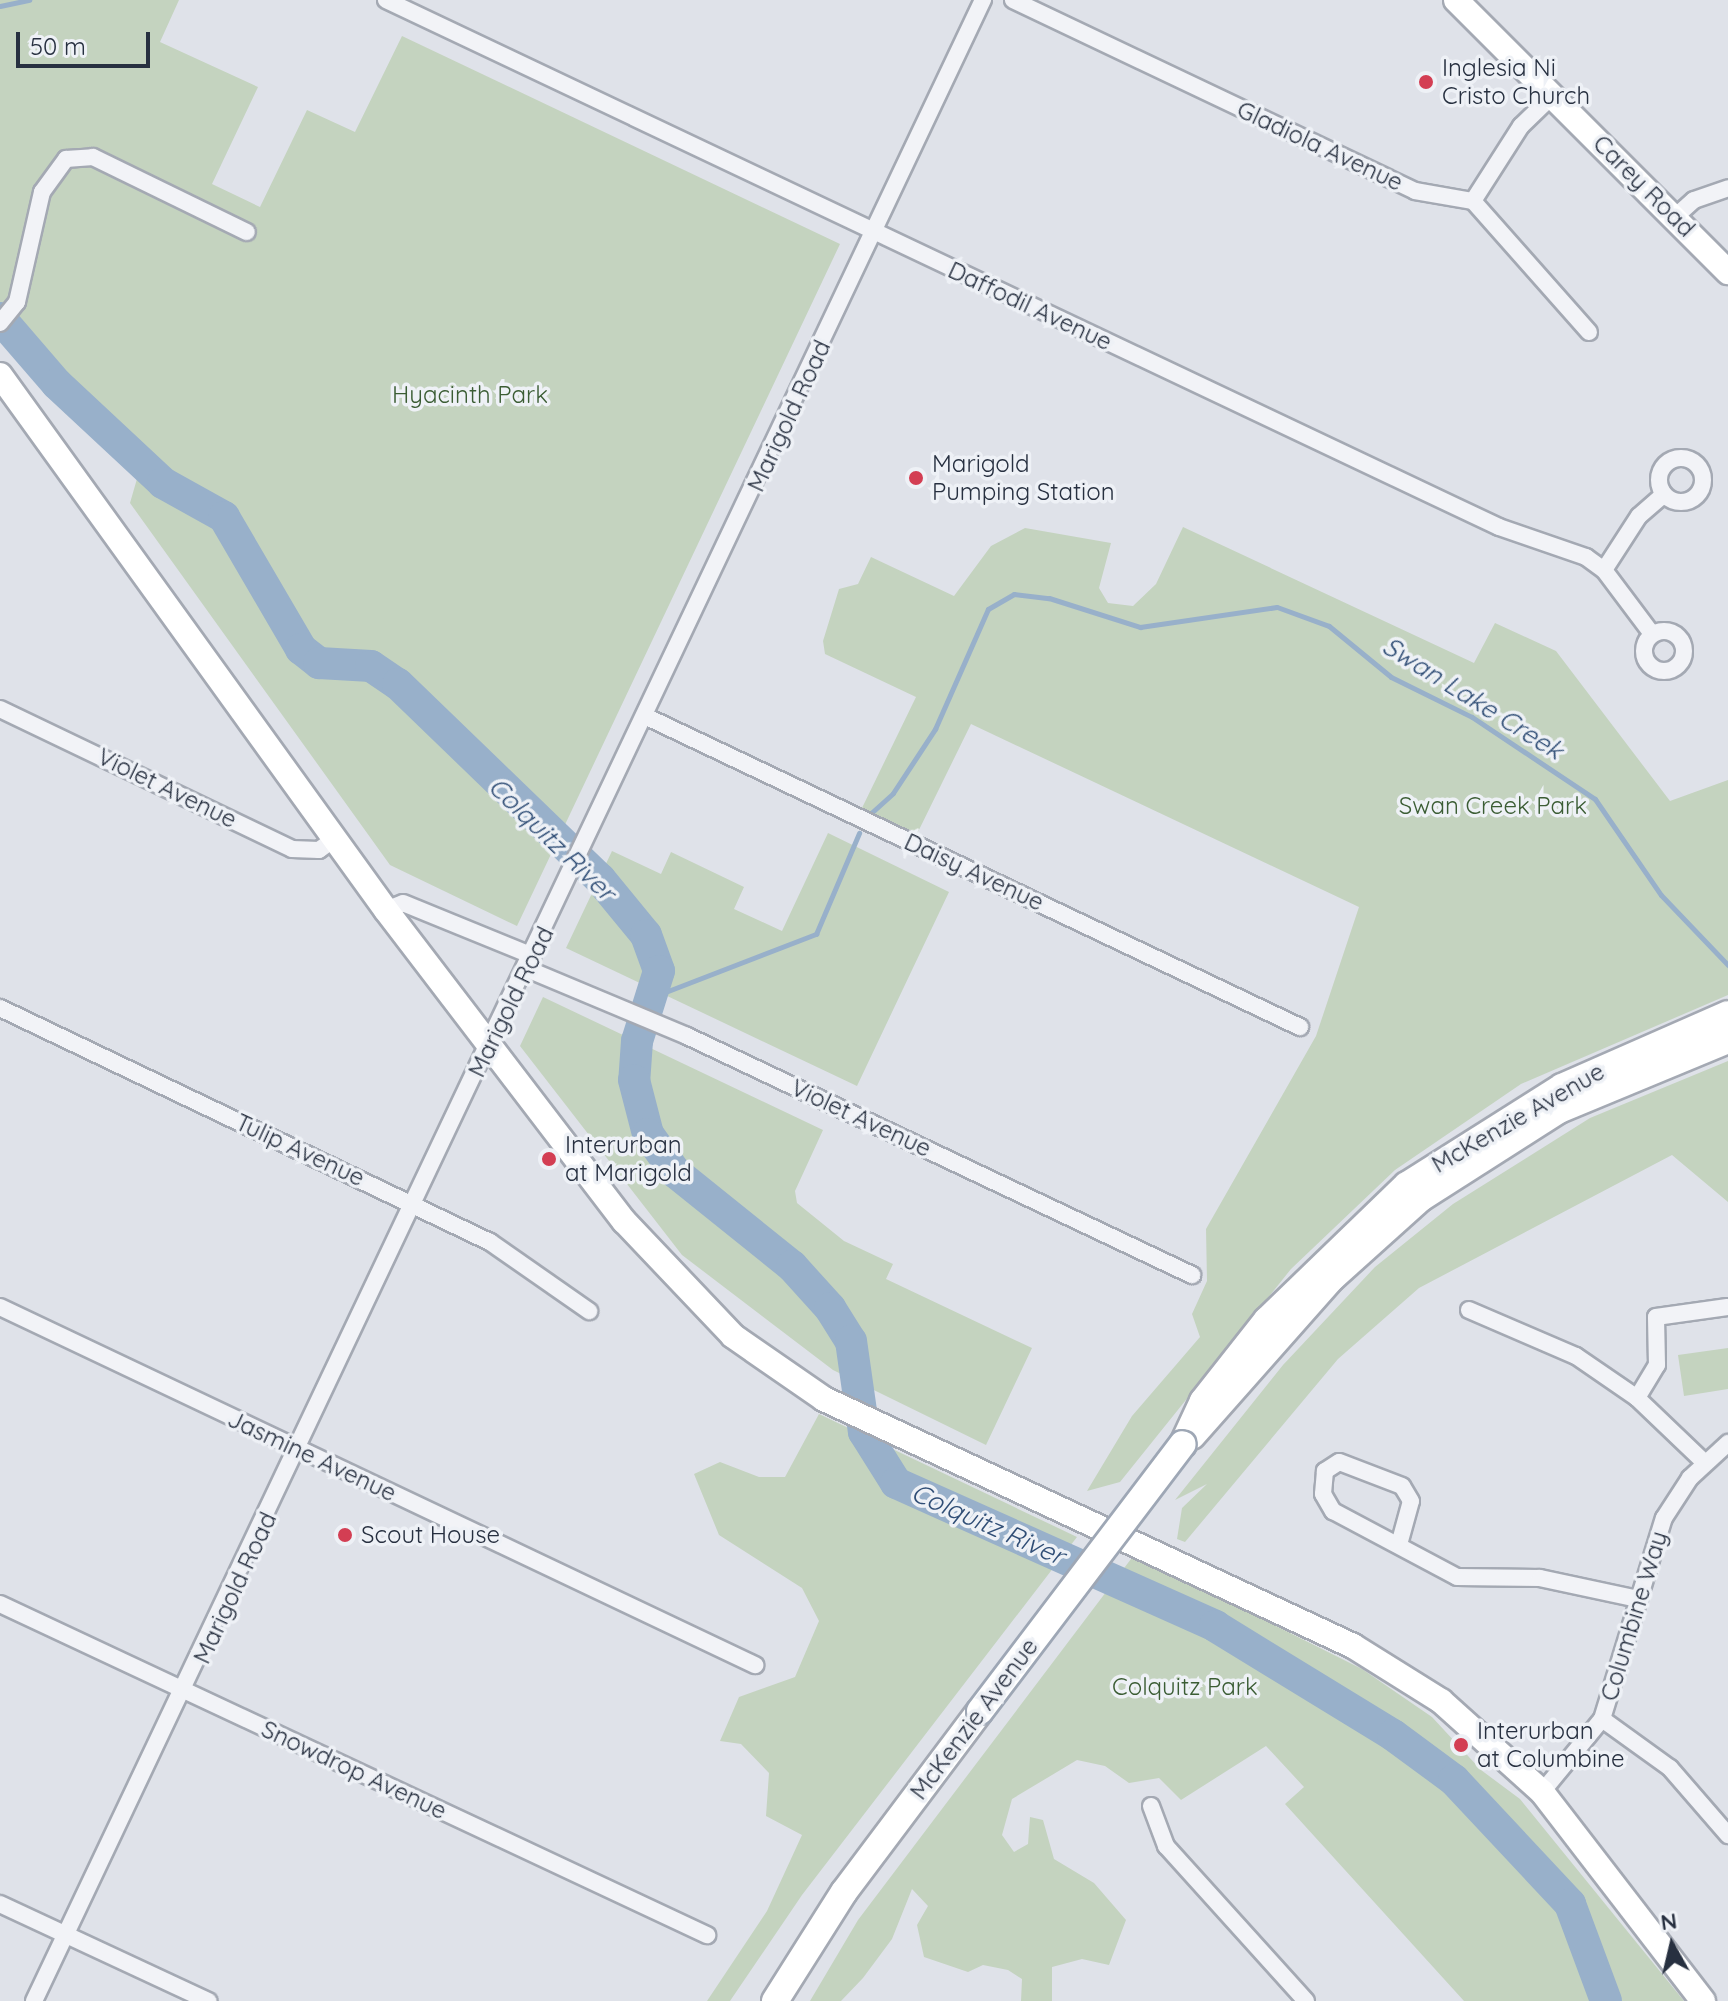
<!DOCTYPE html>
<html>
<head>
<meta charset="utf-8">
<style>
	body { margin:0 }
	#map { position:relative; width:1728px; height:2001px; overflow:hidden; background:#dfe2e9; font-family:Quicksand,sans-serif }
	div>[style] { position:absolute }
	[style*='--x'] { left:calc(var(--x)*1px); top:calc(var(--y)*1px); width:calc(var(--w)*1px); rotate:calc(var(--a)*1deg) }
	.green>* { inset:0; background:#c4d3bf }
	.stream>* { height:5px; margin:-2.5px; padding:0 2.5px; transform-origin:2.5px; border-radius:2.5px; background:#98b0ca }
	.river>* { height:32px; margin:-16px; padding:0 16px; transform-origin:16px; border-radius:16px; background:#98b0ca }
	.roads { filter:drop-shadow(2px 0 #a4a9b3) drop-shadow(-2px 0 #a4a9b3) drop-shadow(0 2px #a4a9b3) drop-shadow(0 -2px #a4a9b3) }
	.street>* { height:16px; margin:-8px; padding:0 8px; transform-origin:8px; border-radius:8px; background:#f2f3f7 }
	.street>.ring { margin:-8px; padding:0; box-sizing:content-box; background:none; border:16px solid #f2f3f7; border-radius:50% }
	.secondary>* { height:24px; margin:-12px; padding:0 12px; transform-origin:12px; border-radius:12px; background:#fff }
	.primary>* { height:26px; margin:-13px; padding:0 13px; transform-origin:13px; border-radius:13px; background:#fff }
	.bridges { filter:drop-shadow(2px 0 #9ea7b5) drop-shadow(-2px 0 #9ea7b5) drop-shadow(0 2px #9ea7b5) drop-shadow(0 -2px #9ea7b5) }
	.primary-bridge>* { height:26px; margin:-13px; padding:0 13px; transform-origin:13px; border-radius:13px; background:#fff }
	.dots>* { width:22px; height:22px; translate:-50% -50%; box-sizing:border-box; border:4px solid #eef1f6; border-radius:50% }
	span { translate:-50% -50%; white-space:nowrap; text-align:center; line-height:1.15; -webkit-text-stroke:7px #eef1f6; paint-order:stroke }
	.poi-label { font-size:24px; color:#273040 }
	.left { translate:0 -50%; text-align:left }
	.street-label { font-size:24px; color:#273040 }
	.park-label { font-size:24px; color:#3b5d34 }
	.water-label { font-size:26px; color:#304e76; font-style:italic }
	.north { position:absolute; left:1632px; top:1905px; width:80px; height:80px; -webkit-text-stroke:6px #eef1f6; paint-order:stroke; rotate:352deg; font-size:22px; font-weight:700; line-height:32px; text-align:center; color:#273040 }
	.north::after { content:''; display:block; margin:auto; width:28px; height:36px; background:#273040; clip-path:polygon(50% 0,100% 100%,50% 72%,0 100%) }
	.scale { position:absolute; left:16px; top:32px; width:134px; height:36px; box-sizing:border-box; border:4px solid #273040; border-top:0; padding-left:10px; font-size:24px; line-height:28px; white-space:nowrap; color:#273040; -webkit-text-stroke:6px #eef1f6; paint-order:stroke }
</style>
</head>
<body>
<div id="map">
	<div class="green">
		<i style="clip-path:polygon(0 0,179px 0,160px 42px,258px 87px,212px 184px,260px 207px,307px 110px,355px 132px,402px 36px,840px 244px,517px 926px,390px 865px,130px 503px,145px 451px,65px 413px,0 323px)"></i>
		<i style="clip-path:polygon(1183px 527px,1474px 663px,1495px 623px,1556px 651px,1670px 801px,1728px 780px,1728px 995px,1521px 1084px,1395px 1170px,1291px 1269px,1120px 1482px,1087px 1491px,1132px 1416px,1200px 1337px,1192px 1314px,1207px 1281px,1206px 1229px,1316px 1036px,1359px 907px,971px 724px,915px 838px,861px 810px,916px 697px,825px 654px,823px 641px,839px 589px,858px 584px,871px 557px,954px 596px,991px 546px,1025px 528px,1111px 543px,1099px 588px,1108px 603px,1133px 606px,1156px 584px)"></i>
		<i style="clip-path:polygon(828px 833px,949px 892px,857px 1086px,566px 948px,612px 851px,661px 874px,671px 852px,744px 887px,734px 909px,782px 931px)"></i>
		<i style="clip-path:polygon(543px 997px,823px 1130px,795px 1191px,797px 1203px,844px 1241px,893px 1264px,886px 1279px,1032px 1348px,986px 1445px,833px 1370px,682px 1255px,520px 1046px)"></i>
		<i style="clip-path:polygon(1728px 1061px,1728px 1202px,1672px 1155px,1419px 1288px,1338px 1359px,1185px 1542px,1177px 1539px,1182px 1508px,1207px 1484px,1175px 1500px,1283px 1365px,1375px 1267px,1453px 1204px,1590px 1118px)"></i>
		<i style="clip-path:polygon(1728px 1348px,1728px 1389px,1684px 1396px,1678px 1355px)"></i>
		<i style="clip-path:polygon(819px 1414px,1077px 1537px,802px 1895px,730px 2001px,707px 2001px,767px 1911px,802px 1835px,766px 1816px,769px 1773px,741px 1744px,720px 1741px,739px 1697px,795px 1677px,819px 1621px,802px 1588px,719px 1535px,694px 1474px,720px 1462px,759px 1477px,785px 1477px)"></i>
		<i style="clip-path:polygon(1134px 1555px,1362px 1669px,1432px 1717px,1481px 1770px,1520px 1799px,1684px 2001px,1464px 2001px,1285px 1804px,1304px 1787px,1266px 1746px,1181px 1800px,1159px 1778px,1129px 1783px,1105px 1766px,1077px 1760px,1012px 1799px,1002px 1835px,1014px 1852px,1028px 1844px,1030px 1817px,1043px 1820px,1054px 1859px,1094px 1883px,1126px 1920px,1109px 1965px,1082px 1959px,1052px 1967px,1052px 2001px,1021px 2001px,1022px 1979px,1008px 1970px,983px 1965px,968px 1972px,924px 1957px,917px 1925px,928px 1906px,912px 1889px,892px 1939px,863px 1978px,841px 2001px,810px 2001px,858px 1920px)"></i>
	</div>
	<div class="stream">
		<i style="--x:0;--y:6;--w:30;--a:-12"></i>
		<i style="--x:870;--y:814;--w:31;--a:-42"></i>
		<i style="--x:893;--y:793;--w:77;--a:-56.7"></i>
		<i style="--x:935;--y:729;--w:131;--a:-66.2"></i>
		<i style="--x:988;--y:609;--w:30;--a:-30"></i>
		<i style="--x:1014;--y:594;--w:35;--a:7"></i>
		<i style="--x:1049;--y:598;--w:96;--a:17.7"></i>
		<i style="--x:1140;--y:627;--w:138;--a:-8.3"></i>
		<i style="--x:1277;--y:607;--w:55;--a:20.1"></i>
		<i style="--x:1329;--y:626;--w:80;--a:39.4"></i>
		<i style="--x:1391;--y:677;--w:90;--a:26.3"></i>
		<i style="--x:1472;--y:717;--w:148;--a:33.7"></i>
		<i style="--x:1595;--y:799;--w:116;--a:55.5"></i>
		<i style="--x:1661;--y:895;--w:97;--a:46.3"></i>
		<i style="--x:655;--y:996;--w:173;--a:-21.1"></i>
		<i style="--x:816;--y:934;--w:110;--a:-66.9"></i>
	</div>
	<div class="river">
		<i style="--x:0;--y:318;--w:87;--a:49.2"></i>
		<i style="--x:57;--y:384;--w:145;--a:43"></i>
		<i style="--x:163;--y:483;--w:70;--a:29.1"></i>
		<i style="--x:224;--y:517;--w:153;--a:59.7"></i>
		<i style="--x:301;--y:649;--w:23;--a:38"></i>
		<i style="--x:319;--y:663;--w:52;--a:3.3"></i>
		<i style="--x:371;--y:666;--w:32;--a:34"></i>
		<i style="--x:398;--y:684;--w:281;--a:44"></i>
		<i style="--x:600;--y:879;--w:72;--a:50.6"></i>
		<i style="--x:646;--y:935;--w:38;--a:70"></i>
		<i style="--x:659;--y:971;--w:73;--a:107.4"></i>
		<i style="--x:637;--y:1041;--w:39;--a:94"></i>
		<i style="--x:634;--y:1080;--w:56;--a:75.5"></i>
		<i style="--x:648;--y:1134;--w:47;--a:54.6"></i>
		<i style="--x:675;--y:1172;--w:150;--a:38.8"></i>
		<i style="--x:792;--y:1266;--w:57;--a:47.9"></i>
		<i style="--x:830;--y:1308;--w:39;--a:58"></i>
		<i style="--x:851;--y:1341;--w:92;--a:81.9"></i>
		<i style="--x:864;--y:1432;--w:60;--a:57.9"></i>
		<i style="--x:896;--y:1483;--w:350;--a:24.1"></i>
		<i style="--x:1215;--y:1626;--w:209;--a:31.5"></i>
		<i style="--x:1393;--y:1735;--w:76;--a:36.4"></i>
		<i style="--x:1454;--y:1780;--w:170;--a:46.9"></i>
		<i style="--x:1570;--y:1904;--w:103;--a:69.6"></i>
	</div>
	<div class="roads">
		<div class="street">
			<i style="--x:386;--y:0;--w:1231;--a:25.34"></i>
			<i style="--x:1499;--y:527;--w:92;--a:19"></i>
			<i style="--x:1586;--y:557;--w:22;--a:36"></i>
			<i style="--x:1604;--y:570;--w:80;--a:53.1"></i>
			<i style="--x:1013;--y:0;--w:445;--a:25.4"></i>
			<i style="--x:1415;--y:191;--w:59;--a:9.8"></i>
			<i style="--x:1473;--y:201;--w:175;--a:48.5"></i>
			<i style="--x:1473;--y:201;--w:89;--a:-57.4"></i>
			<i style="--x:1521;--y:126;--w:45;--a:-44.1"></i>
			<i style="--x:1675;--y:217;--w:25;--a:-42"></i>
			<i style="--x:1694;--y:200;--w:36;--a:-19"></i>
			<i style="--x:0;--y:323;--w:27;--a:-51"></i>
			<i style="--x:17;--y:302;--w:113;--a:-77.2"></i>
			<i style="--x:42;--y:192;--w:41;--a:-54"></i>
			<i style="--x:66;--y:159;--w:27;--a:-4"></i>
			<i style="--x:93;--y:157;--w:171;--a:26"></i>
			<i class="ring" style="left:1659px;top:458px;width:28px;height:28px"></i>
			<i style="--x:1604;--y:570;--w:64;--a:-57.1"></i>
			<i style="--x:1639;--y:516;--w:33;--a:-41"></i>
			<i class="ring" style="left:1644px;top:631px;width:24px;height:24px"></i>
			<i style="--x:0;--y:709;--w:324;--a:25.6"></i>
			<i style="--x:292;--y:849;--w:27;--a:2"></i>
			<i style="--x:319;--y:850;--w:19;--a:-36"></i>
			<i style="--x:647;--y:717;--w:723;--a:25.4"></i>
			<i style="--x:386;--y:910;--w:18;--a:-22"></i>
			<i style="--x:403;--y:903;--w:140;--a:22.2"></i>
			<i style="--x:527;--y:969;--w:173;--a:22.7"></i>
			<i style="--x:687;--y:1036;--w:559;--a:25.33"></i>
			<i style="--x:0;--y:1008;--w:543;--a:25.53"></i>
			<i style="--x:490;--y:1242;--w:121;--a:34.9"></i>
			<i style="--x:0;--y:1307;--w:836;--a:25.37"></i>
			<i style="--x:1469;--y:1310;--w:116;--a:23.3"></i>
			<i style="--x:1576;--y:1356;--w:74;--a:34.5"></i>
			<i style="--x:1637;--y:1398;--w:93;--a:43.7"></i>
			<i style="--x:1637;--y:1398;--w:39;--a:-59"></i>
			<i style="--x:1657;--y:1365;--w:48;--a:-91.2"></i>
			<i style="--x:1656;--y:1317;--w:72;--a:-8"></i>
			<i style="--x:1400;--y:1541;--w:41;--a:-74.6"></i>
			<i style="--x:1411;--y:1501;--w:17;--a:-121"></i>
			<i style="--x:1402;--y:1486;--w:67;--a:-159.1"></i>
			<i style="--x:1339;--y:1462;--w:17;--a:147"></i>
			<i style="--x:1325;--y:1471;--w:23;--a:95"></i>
			<i style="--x:1323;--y:1494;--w:20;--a:60"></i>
			<i style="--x:1333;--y:1511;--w:140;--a:28"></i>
			<i style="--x:1457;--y:1577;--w:83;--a:0.7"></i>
			<i style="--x:1540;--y:1578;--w:100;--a:12.1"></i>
			<i style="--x:0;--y:1604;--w:781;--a:25.09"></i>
			<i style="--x:1602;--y:1719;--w:84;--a:35.8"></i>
			<i style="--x:1670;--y:1768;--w:89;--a:49.1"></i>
			<i style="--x:1542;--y:1792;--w:94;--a:-50.6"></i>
			<i style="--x:1602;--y:1719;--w:210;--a:-72.9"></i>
			<i style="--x:1664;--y:1518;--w:48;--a:-57"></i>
			<i style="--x:1690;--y:1478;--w:52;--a:-42.6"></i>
			<i style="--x:1151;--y:1806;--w:43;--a:69.4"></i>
			<i style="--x:1166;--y:1846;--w:209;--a:47.9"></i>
			<i style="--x:0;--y:1904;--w:230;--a:25"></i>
			<i style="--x:34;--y:2001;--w:2215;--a:-64.63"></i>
		</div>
		<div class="secondary">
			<i style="--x:1456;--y:0;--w:385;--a:45"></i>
			<i style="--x:0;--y:375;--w:660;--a:54.19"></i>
			<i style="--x:386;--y:910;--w:392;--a:52.6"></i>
			<i style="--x:624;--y:1221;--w:158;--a:46.5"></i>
			<i style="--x:733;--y:1336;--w:111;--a:34.7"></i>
			<i style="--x:824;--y:1399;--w:584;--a:25.03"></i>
			<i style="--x:1353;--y:1646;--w:104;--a:32"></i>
			<i style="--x:1441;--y:1701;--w:136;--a:42"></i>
			<i style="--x:1542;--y:1792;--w:264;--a:52.4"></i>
		</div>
		<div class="primary">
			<i style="--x:1192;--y:1436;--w:211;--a:-48.5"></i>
			<i style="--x:1332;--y:1278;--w:120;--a:-42"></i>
			<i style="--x:1421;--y:1198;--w:164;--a:-32.5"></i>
			<i style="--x:1559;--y:1110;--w:183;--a:-22.5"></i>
			<i style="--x:1183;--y:1444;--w:47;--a:-65.1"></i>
			<i style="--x:1203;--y:1401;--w:103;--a:-51.7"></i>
			<i style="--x:1267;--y:1320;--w:194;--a:-44"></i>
			<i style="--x:1407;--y:1185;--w:183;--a:-32.3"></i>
			<i style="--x:1562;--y:1087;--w:181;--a:-23.7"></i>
			<i style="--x:775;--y:2001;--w:129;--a:-57.7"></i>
			<i style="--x:844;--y:1892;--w:226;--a:-53.1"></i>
		</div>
	</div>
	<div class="bridges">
		<div class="primary-bridge">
			<i style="--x:980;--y:1711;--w:335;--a:-52.8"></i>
		</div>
	</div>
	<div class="dots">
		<i style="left:1426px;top:82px;background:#d33e53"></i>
		<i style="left:916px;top:478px;background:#d33e53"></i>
		<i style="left:549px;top:1159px;background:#d33e53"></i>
		<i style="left:345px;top:1535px;background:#d33e53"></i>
		<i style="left:1461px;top:1745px;background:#d33e53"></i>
	</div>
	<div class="poi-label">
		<span class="left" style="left:1442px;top:82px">Inglesia Ni<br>Cristo Church</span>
		<span class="left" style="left:932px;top:478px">Marigold<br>Pumping Station</span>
		<span class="left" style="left:565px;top:1159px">Interurban<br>at Marigold</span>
		<span class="left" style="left:361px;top:1535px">Scout House</span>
		<span class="left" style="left:1477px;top:1745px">Interurban<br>at Columbine</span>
	</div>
	<div class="street-label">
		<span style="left:1320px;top:146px;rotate:25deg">Gladiola Avenue</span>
		<span style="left:1644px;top:186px;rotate:45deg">Carey Road</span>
		<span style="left:1030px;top:306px;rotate:25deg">Daffodil Avenue</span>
		<span style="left:789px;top:416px;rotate:-65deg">Marigold Road</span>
		<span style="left:167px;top:788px;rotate:26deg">Violet Avenue</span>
		<span style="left:974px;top:872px;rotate:25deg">Daisy Avenue</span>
		<span style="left:511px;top:1002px;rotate:-64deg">Marigold Road</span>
		<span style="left:861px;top:1118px;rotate:25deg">Violet Avenue</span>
		<span style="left:1518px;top:1118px;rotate:-30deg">McKenzie Avenue</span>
		<span style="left:300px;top:1150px;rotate:25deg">Tulip Avenue</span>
		<span style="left:312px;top:1456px;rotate:25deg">Jasmine Avenue</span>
		<span style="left:235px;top:1588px;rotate:-65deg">Marigold Road</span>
		<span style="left:1634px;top:1616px;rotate:-73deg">Columbine Way</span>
		<span style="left:974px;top:1719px;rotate:-53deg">McKenzie Avenue</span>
		<span style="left:354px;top:1770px;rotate:25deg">Snowdrop Avenue</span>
	</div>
	<div class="park-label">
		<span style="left:470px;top:395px">Hyacinth Park</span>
		<span style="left:1493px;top:806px">Swan Creek Park</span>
		<span style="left:1185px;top:1687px">Colquitz Park</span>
	</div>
	<div class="water-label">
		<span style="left:1473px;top:698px;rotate:32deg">Swan Lake Creek</span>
		<span style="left:552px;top:839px;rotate:44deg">Colquitz River</span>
		<span style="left:988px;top:1524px;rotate:24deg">Colquitz River</span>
	</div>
	<div class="north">N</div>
	<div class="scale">50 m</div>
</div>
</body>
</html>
